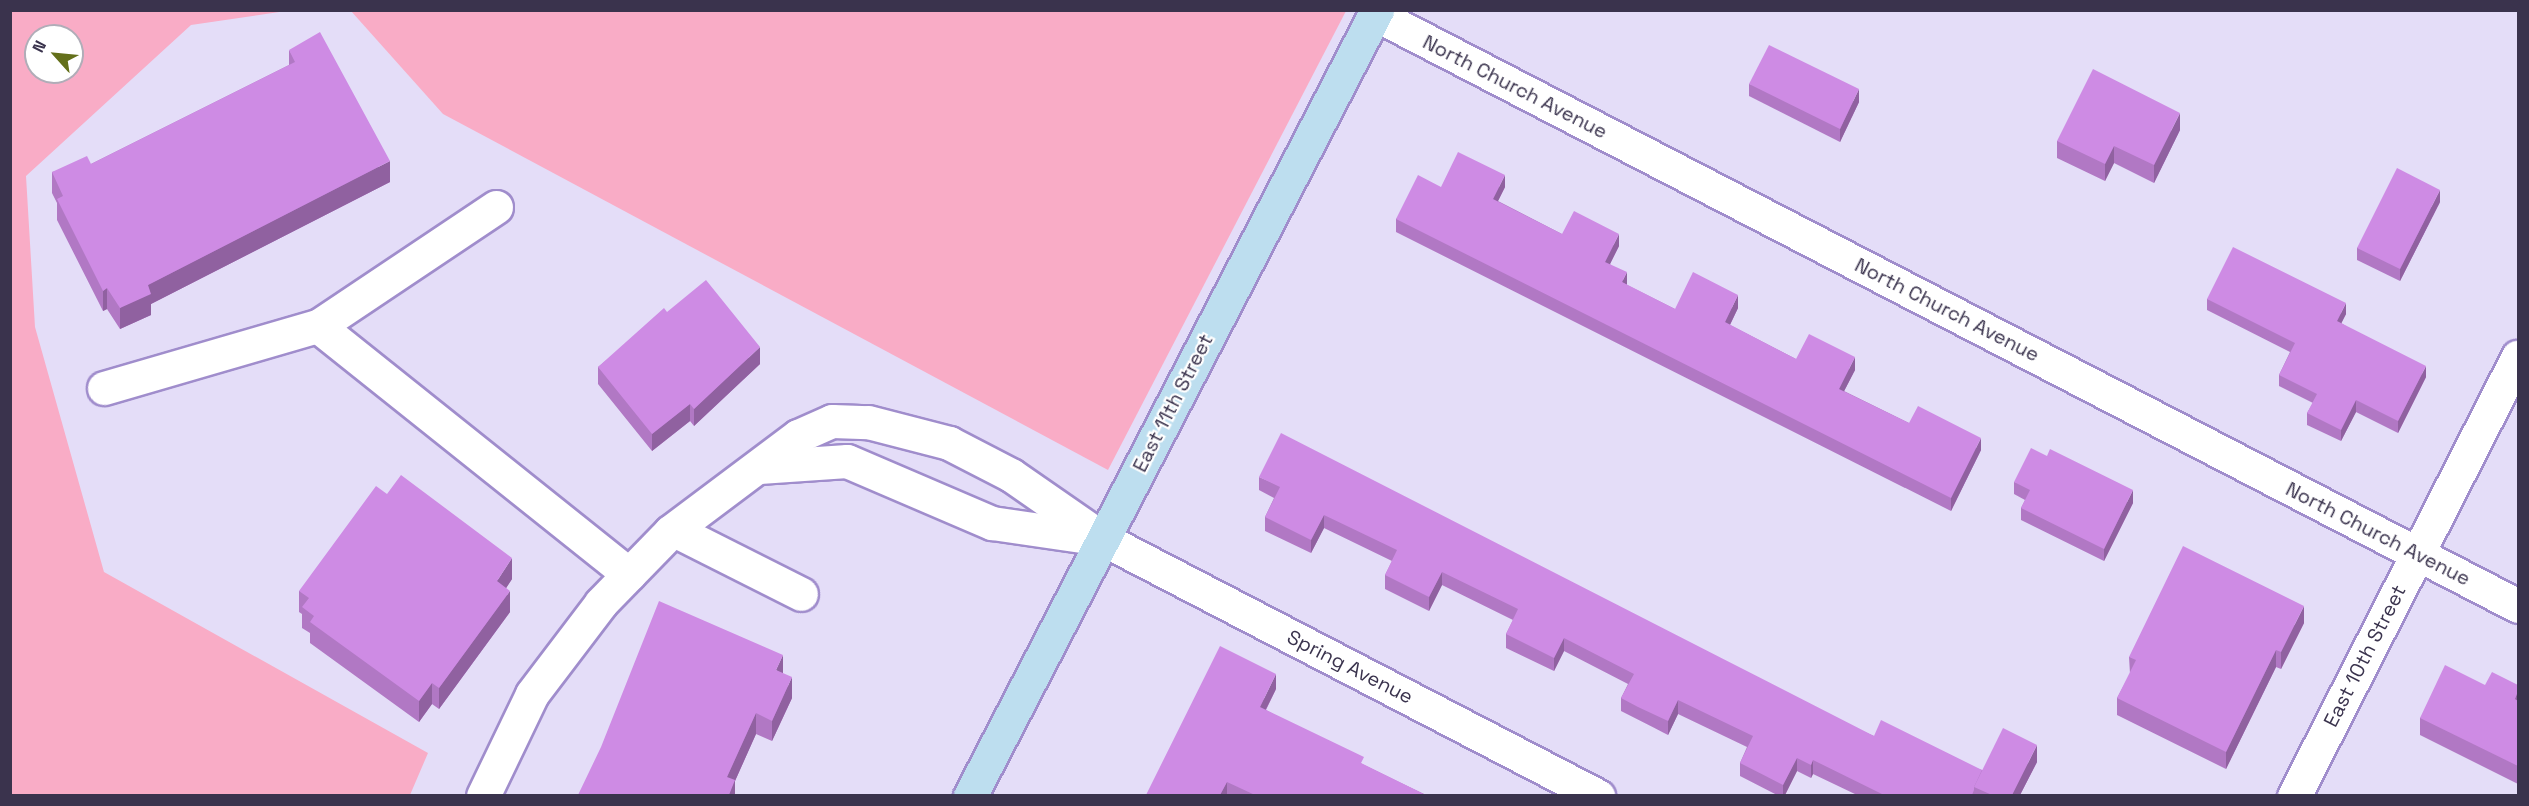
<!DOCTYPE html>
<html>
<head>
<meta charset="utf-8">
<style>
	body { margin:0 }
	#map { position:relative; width:2529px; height:806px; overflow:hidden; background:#e4ddf8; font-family:"Space Grotesk",sans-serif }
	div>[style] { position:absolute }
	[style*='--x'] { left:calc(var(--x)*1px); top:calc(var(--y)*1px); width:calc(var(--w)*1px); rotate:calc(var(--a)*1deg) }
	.green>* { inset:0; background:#f9acc6 }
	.roads { filter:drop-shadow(2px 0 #a08dcc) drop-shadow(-2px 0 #a08dcc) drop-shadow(0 2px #a08dcc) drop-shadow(0 -2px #a08dcc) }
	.street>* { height:33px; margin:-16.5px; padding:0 16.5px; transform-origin:16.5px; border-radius:16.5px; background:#fff }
	.secondary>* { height:33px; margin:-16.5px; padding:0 16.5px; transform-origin:16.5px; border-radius:16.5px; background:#bddeef }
	.wall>* { inset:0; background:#b178c4 }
	.shaded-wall>* { inset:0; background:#9061a0 }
	.building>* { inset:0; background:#ce8be4 }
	span { translate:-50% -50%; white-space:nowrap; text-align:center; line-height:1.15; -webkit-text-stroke:4.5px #fff; paint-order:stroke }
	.street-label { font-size:20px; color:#3a334d }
	.frame { position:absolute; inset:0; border:12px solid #3a334d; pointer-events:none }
	.north { position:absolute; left:24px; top:24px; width:60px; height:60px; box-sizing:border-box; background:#fff; border:2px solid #b0adb8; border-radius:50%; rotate:297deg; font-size:16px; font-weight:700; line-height:24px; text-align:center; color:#3a334d }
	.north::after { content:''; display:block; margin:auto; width:21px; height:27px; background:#64701b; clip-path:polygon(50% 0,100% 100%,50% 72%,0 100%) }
</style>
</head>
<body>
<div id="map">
	<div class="green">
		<i style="clip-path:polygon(evenodd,10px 11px,286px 11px,191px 25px,26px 176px,35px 327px,104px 572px,428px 753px,410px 795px,11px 795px,10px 11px,36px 36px,72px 36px,72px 72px,36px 72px,36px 36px)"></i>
		<i style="clip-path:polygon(351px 11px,1346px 11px,1108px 470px,443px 114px)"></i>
	</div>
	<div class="roads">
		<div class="street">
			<i style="--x:1375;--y:14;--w:1287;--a:27.38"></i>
			<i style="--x:496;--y:207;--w:214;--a:146.2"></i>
			<i style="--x:318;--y:326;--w:398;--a:38.6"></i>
			<i style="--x:104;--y:388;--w:223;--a:-16.2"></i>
			<i style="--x:759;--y:467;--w:88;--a:-3.9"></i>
			<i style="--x:847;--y:461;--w:158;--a:23.2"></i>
			<i style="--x:992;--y:523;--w:104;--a:8.3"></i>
			<i style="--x:674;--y:530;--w:142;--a:26.7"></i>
			<i style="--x:483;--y:796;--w:113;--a:-64.3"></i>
			<i style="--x:532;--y:694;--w:114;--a:-52.8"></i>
			<i style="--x:601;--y:603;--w:99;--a:-45.8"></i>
			<i style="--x:670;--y:532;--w:160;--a:-36.9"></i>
			<i style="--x:798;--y:436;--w:37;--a:-24"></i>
			<i style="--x:832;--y:421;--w:36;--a:2"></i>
			<i style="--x:868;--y:422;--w:84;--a:14.5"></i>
			<i style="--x:949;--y:443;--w:70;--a:27.3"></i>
			<i style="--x:1011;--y:475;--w:112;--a:34.8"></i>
			<i style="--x:1103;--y:539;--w:558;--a:27.44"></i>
			<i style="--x:2294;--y:796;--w:493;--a:-63"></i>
		</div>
		<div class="secondary">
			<i style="--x:970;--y:796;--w:885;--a:-62.62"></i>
		</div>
	</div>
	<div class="wall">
		<i style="clip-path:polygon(289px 50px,390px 182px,151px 304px,151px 315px,120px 329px,107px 309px,103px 311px,57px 220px,57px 203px,52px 193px,52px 172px,91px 164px,289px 65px)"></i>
		<i style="clip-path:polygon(1749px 84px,1859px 102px,1840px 142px,1749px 96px)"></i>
		<i style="clip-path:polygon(2180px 130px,2154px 183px,2114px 163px,2105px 181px,2057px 158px,2057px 141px)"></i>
		<i style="clip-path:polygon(1441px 187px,1505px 187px,1498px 201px,1562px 234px,1619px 246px,1610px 264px,1627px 285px,1675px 309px,1738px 308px,1730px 325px,1796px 359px,1855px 370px,1844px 391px,1909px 423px,1981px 450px,1951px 511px,1396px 232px,1396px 219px)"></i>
		<i style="clip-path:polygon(2440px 202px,2400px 281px,2357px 260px,2357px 248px)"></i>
		<i style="clip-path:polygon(2207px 299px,2346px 314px,2341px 323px,2426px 377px,2398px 433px,2356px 412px,2341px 441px,2307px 425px,2307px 413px,2313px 403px,2279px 386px,2279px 375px,2290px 352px,2207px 310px)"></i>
		<i style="clip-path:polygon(667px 312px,760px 364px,694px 426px,690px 421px,652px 451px,598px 384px,598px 367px)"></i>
		<i style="clip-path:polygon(1259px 477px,1874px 736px,1982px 770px,2037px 762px,2020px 795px,1857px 795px,1813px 774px,1811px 778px,1797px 771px,1785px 795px,1777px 795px,1740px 776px,1740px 763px,1747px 747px,1678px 714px,1668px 735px,1621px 711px,1621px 698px,1628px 684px,1564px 651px,1554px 671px,1506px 648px,1506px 634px,1513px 620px,1442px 585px,1429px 611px,1385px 589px,1385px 575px,1392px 561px,1324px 528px,1311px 553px,1265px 531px,1265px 517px,1274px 498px,1259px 490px)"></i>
		<i style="clip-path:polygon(2014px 482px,2133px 503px,2104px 561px,2021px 520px,2021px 508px,2025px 500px,2014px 494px)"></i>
		<i style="clip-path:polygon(512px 579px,506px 588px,510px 612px,439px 709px,432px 704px,419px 722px,310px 643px,310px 633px,302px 628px,302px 614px,299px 612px,299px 591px)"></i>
		<i style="clip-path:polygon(2304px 623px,2281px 669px,2276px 667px,2226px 769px,2117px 715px,2117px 698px,2130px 674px,2129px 657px)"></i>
		<i style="clip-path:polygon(783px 674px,792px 698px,772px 741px,756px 734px,735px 781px,735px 795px,578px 795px)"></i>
		<i style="clip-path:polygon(2485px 685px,2518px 685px,2518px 784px,2420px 735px,2420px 718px)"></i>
		<i style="clip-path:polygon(1276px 689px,1266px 710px,1364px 765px,1426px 795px,1146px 795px)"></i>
	</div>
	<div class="shaded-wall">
		<i style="clip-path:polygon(1859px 89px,1859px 102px,1840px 142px,1840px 129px)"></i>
		<i style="clip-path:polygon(2180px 113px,2180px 130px,2154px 183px,2154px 165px)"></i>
		<i style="clip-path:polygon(2114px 146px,2114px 163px,2105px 181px,2105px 164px)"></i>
		<i style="clip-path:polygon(390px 161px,390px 182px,151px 304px,151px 315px,120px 329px,120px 308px,148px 285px)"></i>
		<i style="clip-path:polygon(1505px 175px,1505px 187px,1493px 211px,1493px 199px)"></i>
		<i style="clip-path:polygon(2440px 190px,2440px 202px,2400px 281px,2400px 269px)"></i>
		<i style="clip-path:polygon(1619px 234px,1619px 246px,1605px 274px,1605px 262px)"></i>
		<i style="clip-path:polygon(1627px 272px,1627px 285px,1622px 282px)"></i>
		<i style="clip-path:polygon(107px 288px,107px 309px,103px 311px,103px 291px)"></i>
		<i style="clip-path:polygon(1738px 295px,1738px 308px,1725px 335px,1725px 322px)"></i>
		<i style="clip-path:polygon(2346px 303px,2346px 314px,2337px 332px,2337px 321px)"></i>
		<i style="clip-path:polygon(760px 347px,760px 364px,694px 426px,694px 409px)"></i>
		<i style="clip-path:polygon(1855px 357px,1855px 370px,1839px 401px,1839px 389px)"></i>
		<i style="clip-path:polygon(2426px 366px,2426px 377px,2398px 433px,2398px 421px)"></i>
		<i style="clip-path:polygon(2356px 400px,2356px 412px,2341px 441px,2341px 430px)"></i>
		<i style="clip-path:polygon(690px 404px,690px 421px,652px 451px,652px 434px)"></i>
		<i style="clip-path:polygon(1981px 438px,1981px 450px,1951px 511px,1951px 498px)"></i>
		<i style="clip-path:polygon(2133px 490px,2133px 503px,2104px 561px,2104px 549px)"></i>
		<i style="clip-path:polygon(1324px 515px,1324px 528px,1311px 553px,1311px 540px)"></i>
		<i style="clip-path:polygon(512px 558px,512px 579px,497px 602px,497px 581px)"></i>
		<i style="clip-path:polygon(1442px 572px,1442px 585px,1429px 611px,1429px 597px)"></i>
		<i style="clip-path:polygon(510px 591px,510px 612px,439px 709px,439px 688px)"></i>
		<i style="clip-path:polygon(2304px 606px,2304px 623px,2281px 669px,2281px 652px)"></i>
		<i style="clip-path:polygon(1564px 638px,1564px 651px,1554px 671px,1554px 658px)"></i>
		<i style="clip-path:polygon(2276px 650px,2276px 667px,2226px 769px,2226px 752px)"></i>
		<i style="clip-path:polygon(783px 655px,783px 676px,776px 670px)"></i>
		<i style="clip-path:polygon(1276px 674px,1276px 689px,1260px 721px,1260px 707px)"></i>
		<i style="clip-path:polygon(792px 677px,792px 698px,772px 741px,772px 721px)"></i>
		<i style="clip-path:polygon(432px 683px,432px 704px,419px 722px,419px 701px)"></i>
		<i style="clip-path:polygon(2518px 691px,2518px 709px,2515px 699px)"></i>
		<i style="clip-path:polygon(1678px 700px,1678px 714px,1668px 735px,1668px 721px)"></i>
		<i style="clip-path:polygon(756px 713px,756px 734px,735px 781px,735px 795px,729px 795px,727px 777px)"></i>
		<i style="clip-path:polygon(2037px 745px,2037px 762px,2020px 795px,2012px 795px)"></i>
		<i style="clip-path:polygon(1797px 758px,1797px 771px,1785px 795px,1783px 795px,1783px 785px)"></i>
		<i style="clip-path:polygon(1813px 760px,1813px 774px,1811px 778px,1811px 765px)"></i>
		<i style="clip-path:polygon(1227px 782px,1227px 795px,1220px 795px)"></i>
	</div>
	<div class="building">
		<i style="clip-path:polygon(320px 32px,390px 161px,148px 285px,151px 294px,120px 308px,107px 288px,103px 291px,57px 199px,63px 196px,52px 172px,87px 156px,91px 164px,295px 62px,289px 50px)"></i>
		<i style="clip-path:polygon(1769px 45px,1859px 89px,1840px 129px,1749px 84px)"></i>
		<i style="clip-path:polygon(2093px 69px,2180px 113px,2154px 165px,2114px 146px,2105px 164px,2057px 141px)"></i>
		<i style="clip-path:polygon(1458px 152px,1505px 175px,1493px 199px,1562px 234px,1574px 211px,1619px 234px,1605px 262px,1627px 272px,1622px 282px,1675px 309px,1693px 272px,1738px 295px,1725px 322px,1796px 359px,1809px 334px,1855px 357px,1839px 389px,1909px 423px,1918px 406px,1981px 438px,1951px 498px,1396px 219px,1418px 175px,1441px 187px)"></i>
		<i style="clip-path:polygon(2397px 168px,2440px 190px,2400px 269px,2357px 248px)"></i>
		<i style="clip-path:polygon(2233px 247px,2346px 303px,2337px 321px,2426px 366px,2398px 421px,2356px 400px,2341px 430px,2307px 413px,2317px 394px,2279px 375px,2295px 343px,2207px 299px)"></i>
		<i style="clip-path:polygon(706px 280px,760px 347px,694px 409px,690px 404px,652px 434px,598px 367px,664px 308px,667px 312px)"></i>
		<i style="clip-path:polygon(1281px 433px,1874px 736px,1881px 720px,1982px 770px,1974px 787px,1974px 790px,1972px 795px,1884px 795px,1813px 760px,1811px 765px,1797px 758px,1783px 785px,1740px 763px,1753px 736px,1678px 700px,1668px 721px,1638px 707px,1621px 698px,1634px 674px,1564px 638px,1554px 658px,1506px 634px,1518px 609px,1442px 572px,1429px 597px,1385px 575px,1397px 550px,1324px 515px,1311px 540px,1265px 517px,1280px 487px,1259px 477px)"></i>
		<i style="clip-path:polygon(2031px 448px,2047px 456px,2050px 449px,2133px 490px,2104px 549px,2021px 508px,2030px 490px,2014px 482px)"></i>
		<i style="clip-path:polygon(401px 475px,512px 558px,497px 581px,510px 591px,439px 688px,432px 683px,419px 701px,310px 622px,314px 616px,302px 607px,309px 598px,299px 591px,376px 486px,387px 494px)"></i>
		<i style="clip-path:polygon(2183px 546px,2304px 606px,2281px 652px,2276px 650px,2226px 752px,2117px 698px,2136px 660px,2129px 657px)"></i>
		<i style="clip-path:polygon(659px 601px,783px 655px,776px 670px,792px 677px,772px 721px,756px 713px,727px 777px,735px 780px,729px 795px,578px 795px,601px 747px)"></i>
		<i style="clip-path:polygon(1220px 646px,1276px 674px,1260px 707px,1364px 757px,1361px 763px,1426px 795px,1255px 795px,1227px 782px,1220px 795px,1146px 795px)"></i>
		<i style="clip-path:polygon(2445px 665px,2485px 685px,2492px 672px,2518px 685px,2518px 691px,2515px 699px,2518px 701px,2518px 766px,2420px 718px)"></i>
		<i style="clip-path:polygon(2003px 728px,2037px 745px,2012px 795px,1992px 795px,1974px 787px)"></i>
	</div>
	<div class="street-label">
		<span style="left:1515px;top:87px;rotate:27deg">North Church Avenue</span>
		<span style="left:1947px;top:310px;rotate:27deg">North Church Avenue</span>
		<span style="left:1173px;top:403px;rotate:-63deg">East 11th Street</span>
		<span style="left:2378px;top:534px;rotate:27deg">North Church Avenue</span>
		<span style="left:2365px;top:656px;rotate:-63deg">East 10th Street</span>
		<span style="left:1350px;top:667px;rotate:27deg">Spring Avenue</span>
	</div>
	<div class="frame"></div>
	<div class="north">N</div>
</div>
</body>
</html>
